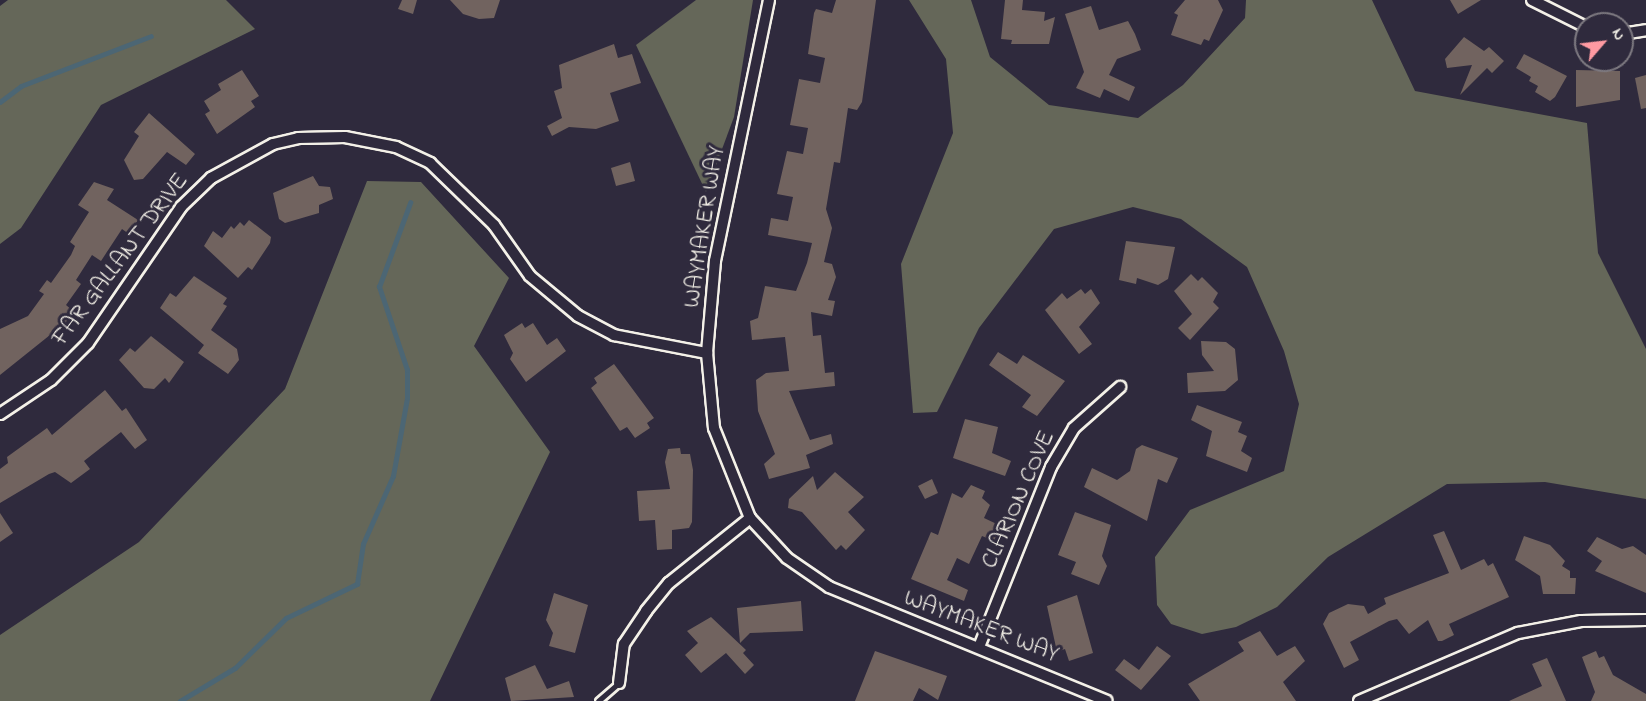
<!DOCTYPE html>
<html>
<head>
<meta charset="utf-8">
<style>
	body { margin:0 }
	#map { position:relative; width:1646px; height:701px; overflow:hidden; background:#2f2a3d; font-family:"Indie Flower",sans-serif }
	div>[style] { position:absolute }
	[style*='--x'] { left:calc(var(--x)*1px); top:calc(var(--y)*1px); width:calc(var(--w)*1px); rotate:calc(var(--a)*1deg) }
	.green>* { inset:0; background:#656759 }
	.stream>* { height:4.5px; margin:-2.25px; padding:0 2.25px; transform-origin:2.25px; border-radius:2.25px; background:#4c6674 }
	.building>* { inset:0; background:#71635f }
	.roads { filter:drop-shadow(2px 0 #f4f1e8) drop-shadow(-2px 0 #f4f1e8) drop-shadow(0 2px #f4f1e8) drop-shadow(0 -2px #f4f1e8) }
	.service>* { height:5px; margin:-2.5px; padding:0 2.5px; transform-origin:2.5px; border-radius:2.5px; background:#2f2a3d }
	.minor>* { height:10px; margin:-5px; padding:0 5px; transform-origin:5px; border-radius:5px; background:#2f2a3d }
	span { translate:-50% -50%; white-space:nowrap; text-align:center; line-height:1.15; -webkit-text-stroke:6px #2f2a3d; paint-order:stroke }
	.street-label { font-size:24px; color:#f4f1e8 }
	.north { position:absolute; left:1574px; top:12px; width:60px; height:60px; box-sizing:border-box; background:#2f2a3d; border:2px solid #7e7a81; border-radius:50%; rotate:62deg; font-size:16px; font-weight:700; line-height:24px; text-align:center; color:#f4f1e8 }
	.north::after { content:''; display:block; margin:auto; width:21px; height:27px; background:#ff9aa2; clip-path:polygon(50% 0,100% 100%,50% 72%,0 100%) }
</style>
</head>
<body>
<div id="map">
	<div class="green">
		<i style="clip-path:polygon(8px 0,226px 0,255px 29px,101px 105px,21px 228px,0 244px,0 6px)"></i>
		<i style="clip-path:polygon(696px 0,753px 0,734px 117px,706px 192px,636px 45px)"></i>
		<i style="clip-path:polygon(909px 0,971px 0,990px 57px,1049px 105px,1138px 118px,1183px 85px,1245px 18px,1246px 0,1372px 0,1415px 91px,1587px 123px,1598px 253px,1646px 349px,1646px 499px,1545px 482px,1447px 484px,1328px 557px,1277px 607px,1236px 627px,1202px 634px,1171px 624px,1157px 605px,1155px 557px,1190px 510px,1284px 471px,1299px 404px,1284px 351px,1247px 267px,1181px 219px,1133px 207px,1054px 229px,979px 328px,937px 412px,913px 413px,901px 264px,953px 133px,946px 59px)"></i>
		<i style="clip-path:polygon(367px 181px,421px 182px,509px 278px,474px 346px,550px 452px,430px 701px,0 701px,0 635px,139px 542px,285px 389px)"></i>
	</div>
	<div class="stream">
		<i style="--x:0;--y:102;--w:26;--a:-37"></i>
		<i style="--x:21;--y:86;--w:139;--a:-21"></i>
		<i style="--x:180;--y:701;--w:64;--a:-31"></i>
		<i style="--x:235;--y:668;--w:71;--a:-44.4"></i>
		<i style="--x:286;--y:618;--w:79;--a:-25.6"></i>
		<i style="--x:357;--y:584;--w:40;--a:-81.5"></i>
		<i style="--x:363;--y:544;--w:74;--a:-66.2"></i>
		<i style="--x:393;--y:476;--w:79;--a:-79.8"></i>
		<i style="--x:407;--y:398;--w:28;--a:-90"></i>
		<i style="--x:407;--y:370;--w:88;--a:-108.6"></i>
		<i style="--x:379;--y:287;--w:90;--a:-69.7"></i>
	</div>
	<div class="building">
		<i style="clip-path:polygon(402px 0,417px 0,413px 14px,398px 9px)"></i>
		<i style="clip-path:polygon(450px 0,500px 0,494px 18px,479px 19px,463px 14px)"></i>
		<i style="clip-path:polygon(836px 0,876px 0,862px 102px,857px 110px,848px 108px,840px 163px,834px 162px,826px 209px,832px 228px,824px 262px,832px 264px,836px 277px,828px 300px,835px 301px,832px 316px,811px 312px,813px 336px,821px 335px,825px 373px,834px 372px,835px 386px,789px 391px,810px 440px,831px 434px,833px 444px,806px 455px,810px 468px,769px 479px,764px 464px,775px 454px,758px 411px,756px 380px,766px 373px,789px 371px,785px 337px,752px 340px,750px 321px,758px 318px,765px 286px,796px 291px,807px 263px,812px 243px,768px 235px,771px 218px,788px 221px,793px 197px,777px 194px,787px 151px,803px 154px,808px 128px,790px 125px,799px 79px,820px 83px,825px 58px,808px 54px,814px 13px,816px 9px,832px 13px)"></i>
		<i style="clip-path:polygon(1005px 0,1023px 0,1022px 10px,1045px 12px,1044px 21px,1055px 17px,1049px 44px,1011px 44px,1012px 40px,1001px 39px)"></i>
		<i style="clip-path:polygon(1185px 0,1218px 0,1223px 10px,1209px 41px,1204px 39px,1201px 45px,1171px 35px,1178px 15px,1174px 13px)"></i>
		<i style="clip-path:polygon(1450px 0,1481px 0,1458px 14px)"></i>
		<i style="clip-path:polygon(1091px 6px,1099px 30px,1128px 21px,1135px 34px,1141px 50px,1117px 59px,1109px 75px,1135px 87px,1129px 101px,1104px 89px,1100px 98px,1076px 88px,1084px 72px,1065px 14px)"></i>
		<i style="clip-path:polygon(1464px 37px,1484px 51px,1489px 47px,1504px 61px,1492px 73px,1487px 68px,1460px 95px,1472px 65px,1447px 68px,1445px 59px)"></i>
		<i style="clip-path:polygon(614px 44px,618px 58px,632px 54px,641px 83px,610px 93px,619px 121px,596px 129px,569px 127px,552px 136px,547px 126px,562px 118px,554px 91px,562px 88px,559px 65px)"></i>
		<i style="clip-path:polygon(1524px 54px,1567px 76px,1555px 97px,1550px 101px,1535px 92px,1538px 86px,1529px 81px,1531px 77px,1516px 68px)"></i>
		<i style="clip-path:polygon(242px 70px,259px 96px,251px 101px,255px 107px,217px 134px,205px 114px,210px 111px,204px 101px,221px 90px,218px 84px)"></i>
		<i style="clip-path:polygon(1576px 70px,1620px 71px,1620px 100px,1576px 107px)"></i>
		<i style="clip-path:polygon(1646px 75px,1646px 108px,1641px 109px,1635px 78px)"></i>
		<i style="clip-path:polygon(149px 113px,195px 154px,186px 165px,167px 152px,143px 179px,134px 180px,124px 160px,139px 136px,134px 132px)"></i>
		<i style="clip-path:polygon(630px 162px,635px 181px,616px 186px,611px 168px)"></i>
		<i style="clip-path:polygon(313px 176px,319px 186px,330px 187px,333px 199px,319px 205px,319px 213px,285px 223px,279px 219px,273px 193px)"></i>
		<i style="clip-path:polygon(94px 182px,114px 189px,107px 200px,138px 220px,129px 234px,122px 229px,101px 261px,92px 255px,76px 280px,81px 284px,66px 305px,73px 311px,59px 333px,54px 338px,50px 335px,0 375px,0 329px,28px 316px,44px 294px,39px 291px,47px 280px,51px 283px,71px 255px,75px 246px,70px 242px,89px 212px,78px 205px)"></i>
		<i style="clip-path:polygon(249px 220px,271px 237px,270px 243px,252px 270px,248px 267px,238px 278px,204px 246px,213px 231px,222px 238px,231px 226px,234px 229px,240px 222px,244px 226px)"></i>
		<i style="clip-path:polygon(1126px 241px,1175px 247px,1168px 279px,1158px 285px,1137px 278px,1136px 284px,1119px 280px)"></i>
		<i style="clip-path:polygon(1191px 274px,1198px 281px,1202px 277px,1218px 293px,1213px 302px,1219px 308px,1190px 340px,1178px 328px,1192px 314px,1174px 291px)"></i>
		<i style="clip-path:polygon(194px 276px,227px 298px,223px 304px,227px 306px,211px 330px,237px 349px,239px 360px,228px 374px,198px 353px,204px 345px,160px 308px,170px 293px,176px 297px)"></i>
		<i style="clip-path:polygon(1081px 289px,1085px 294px,1091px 289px,1100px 303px,1079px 327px,1092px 344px,1079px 354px,1045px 310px,1062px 293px,1067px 299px)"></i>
		<i style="clip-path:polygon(522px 323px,525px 328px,533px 323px,547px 345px,557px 338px,566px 351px,526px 382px,510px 359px,513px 353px,504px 335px)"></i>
		<i style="clip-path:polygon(151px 336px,184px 362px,169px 383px,165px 378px,154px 389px,144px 388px,119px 360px,130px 348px,135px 352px)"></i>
		<i style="clip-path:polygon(1201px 341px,1226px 342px,1235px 349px,1238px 380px,1225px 391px,1188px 393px,1187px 373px,1214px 371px,1202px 355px)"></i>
		<i style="clip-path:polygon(998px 352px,1017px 364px,1023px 355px,1065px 381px,1037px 416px,1022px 407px,1031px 395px,989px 365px)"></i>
		<i style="clip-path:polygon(614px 364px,654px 418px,647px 423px,650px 428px,635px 438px,627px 427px,620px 431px,591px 388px,597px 383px,594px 378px)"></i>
		<i style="clip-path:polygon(105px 390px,122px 411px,126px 408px,147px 440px,135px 449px,121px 432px,84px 461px,90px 469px,71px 483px,55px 472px,49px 474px,0 503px,0 469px,8px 463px,7px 457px,47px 428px,52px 435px)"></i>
		<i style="clip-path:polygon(1197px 405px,1242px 422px,1238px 432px,1247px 436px,1241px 451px,1252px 458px,1247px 472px,1206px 456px,1212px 431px,1191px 420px)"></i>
		<i style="clip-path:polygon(965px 419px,998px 427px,992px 453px,1011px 461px,1005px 476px,953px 458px)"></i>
		<i style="clip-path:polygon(1142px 445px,1178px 458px,1167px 483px,1158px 479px,1147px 521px,1084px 487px,1092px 468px,1117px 480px,1130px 471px,1136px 449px)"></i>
		<i style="clip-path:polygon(680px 448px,681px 454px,690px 454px,693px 470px,692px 522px,689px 528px,672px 530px,672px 549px,657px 550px,655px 520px,639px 521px,637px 491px,670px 489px,665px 462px,668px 449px)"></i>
		<i style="clip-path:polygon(835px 472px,864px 497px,848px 512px,865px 530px,846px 550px,841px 545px,836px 550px,802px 512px,788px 508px,789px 499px,813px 476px,817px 490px)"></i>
		<i style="clip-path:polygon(932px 479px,938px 493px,925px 499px,918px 486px)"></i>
		<i style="clip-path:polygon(971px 485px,985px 491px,982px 498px,990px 505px,984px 518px,1001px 526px,994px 541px,982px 536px,969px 564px,957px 558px,947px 580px,968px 590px,964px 601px,911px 579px,931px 532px,938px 535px,952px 493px,962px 498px)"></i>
		<i style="clip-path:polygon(1075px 512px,1111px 525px,1102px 556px,1107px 566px,1099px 585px,1071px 574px,1076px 562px,1058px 555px)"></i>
		<i style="clip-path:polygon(0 513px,13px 533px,0 542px)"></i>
		<i style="clip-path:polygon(1444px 531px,1461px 570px,1484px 559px,1488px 566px,1493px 563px,1509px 597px,1449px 624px,1454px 635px,1442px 641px,1438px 641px,1428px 620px,1409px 634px,1397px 619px,1389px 621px,1350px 642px,1359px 660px,1344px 668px,1323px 624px,1329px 613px,1348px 604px,1364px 606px,1368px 614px,1386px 604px,1384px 598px,1449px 573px,1433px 535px)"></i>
		<i style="clip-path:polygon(1524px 536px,1550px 545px,1565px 561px,1562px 566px,1570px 571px,1570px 578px,1576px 578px,1575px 594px,1543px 594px,1540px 576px,1515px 560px)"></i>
		<i style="clip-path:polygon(1597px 537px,1622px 549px,1633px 546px,1646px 555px,1646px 593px,1595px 571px,1602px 561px,1587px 551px)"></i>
		<i style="clip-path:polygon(554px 593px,588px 605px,575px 653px,549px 646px,553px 633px,546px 620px)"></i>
		<i style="clip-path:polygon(1077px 595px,1093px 653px,1069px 661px,1065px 649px,1057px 652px,1047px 606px)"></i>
		<i style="clip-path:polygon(801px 601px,803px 631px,750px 633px,740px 643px,737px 608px)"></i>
		<i style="clip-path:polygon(711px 617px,746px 650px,743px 653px,754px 665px,745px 674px,726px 653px,701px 673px,685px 655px,698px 643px,687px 631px)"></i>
		<i style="clip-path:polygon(1260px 631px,1277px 656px,1295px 646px,1305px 661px,1283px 682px,1296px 701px,1200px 701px,1188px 684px,1244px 651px,1238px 642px)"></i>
		<i style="clip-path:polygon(1157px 646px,1171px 656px,1141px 690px,1115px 670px,1124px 659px,1139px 670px)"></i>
		<i style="clip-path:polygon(875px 651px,947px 676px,938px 700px,919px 688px,913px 701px,855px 701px)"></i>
		<i style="clip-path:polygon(1596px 651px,1599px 658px,1604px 656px,1613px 675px,1646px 694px,1646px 701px,1591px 701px,1595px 692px,1582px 657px)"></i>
		<i style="clip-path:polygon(1547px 658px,1566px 701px,1509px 701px,1542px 686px,1532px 664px)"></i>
		<i style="clip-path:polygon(535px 665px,547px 689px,569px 681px,574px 697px,511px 701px,505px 678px)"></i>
	</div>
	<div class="roads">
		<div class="service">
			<i style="--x:598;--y:701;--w:28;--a:-41"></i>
		</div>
		<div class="minor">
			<i style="--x:769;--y:0;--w:267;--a:101.7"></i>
			<i style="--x:715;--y:261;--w:92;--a:95"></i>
			<i style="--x:707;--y:353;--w:75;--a:84.7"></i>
			<i style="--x:714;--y:428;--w:97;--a:68.2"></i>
			<i style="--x:750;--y:518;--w:54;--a:47.2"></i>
			<i style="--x:787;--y:558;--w:51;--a:34.6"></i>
			<i style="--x:829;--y:587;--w:300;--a:22.3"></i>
			<i style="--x:1532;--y:0;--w:60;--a:26.6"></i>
			<i style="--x:1622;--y:34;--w:24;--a:-9"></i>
			<i style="--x:0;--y:414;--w:61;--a:-33.7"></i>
			<i style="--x:51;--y:380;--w:52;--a:-45"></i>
			<i style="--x:88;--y:343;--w:165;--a:-55.6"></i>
			<i style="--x:181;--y:207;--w:42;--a:-44"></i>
			<i style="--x:211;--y:178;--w:71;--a:-28.7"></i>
			<i style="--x:273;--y:144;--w:26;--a:-13"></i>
			<i style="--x:298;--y:138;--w:47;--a:-1.2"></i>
			<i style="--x:345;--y:137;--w:52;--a:11.1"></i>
			<i style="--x:396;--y:147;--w:38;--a:25"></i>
			<i style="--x:430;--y:163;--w:89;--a:44.1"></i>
			<i style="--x:494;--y:225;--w:62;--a:54.8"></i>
			<i style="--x:530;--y:276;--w:62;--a:39.8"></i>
			<i style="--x:578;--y:316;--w:41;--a:27.8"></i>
			<i style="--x:614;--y:335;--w:95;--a:11"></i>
			<i style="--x:979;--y:647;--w:194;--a:-68.2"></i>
			<i style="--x:1051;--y:467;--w:45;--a:-59.5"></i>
			<i style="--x:1074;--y:428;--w:62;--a:-41.7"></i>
			<i style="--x:619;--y:683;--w:39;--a:-83"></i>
			<i style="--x:624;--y:644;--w:40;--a:-56"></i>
			<i style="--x:646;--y:611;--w:36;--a:-51"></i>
			<i style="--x:669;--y:583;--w:104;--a:-38.7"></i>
			<i style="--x:1359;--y:701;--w:173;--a:-23.2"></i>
			<i style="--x:1518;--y:633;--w:64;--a:-10.8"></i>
			<i style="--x:1581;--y:621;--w:65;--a:-0.9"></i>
		</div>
	</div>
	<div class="street-label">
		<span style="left:705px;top:227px;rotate:-81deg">WAYMAKER WAY</span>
		<span style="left:121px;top:260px;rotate:-53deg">FAR GALLANT DRIVE</span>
		<span style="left:1019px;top:500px;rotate:-66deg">CLARION COVE</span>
		<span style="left:981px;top:627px;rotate:21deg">WAYMAKER WAY</span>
	</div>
	<div class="north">N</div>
</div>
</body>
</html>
